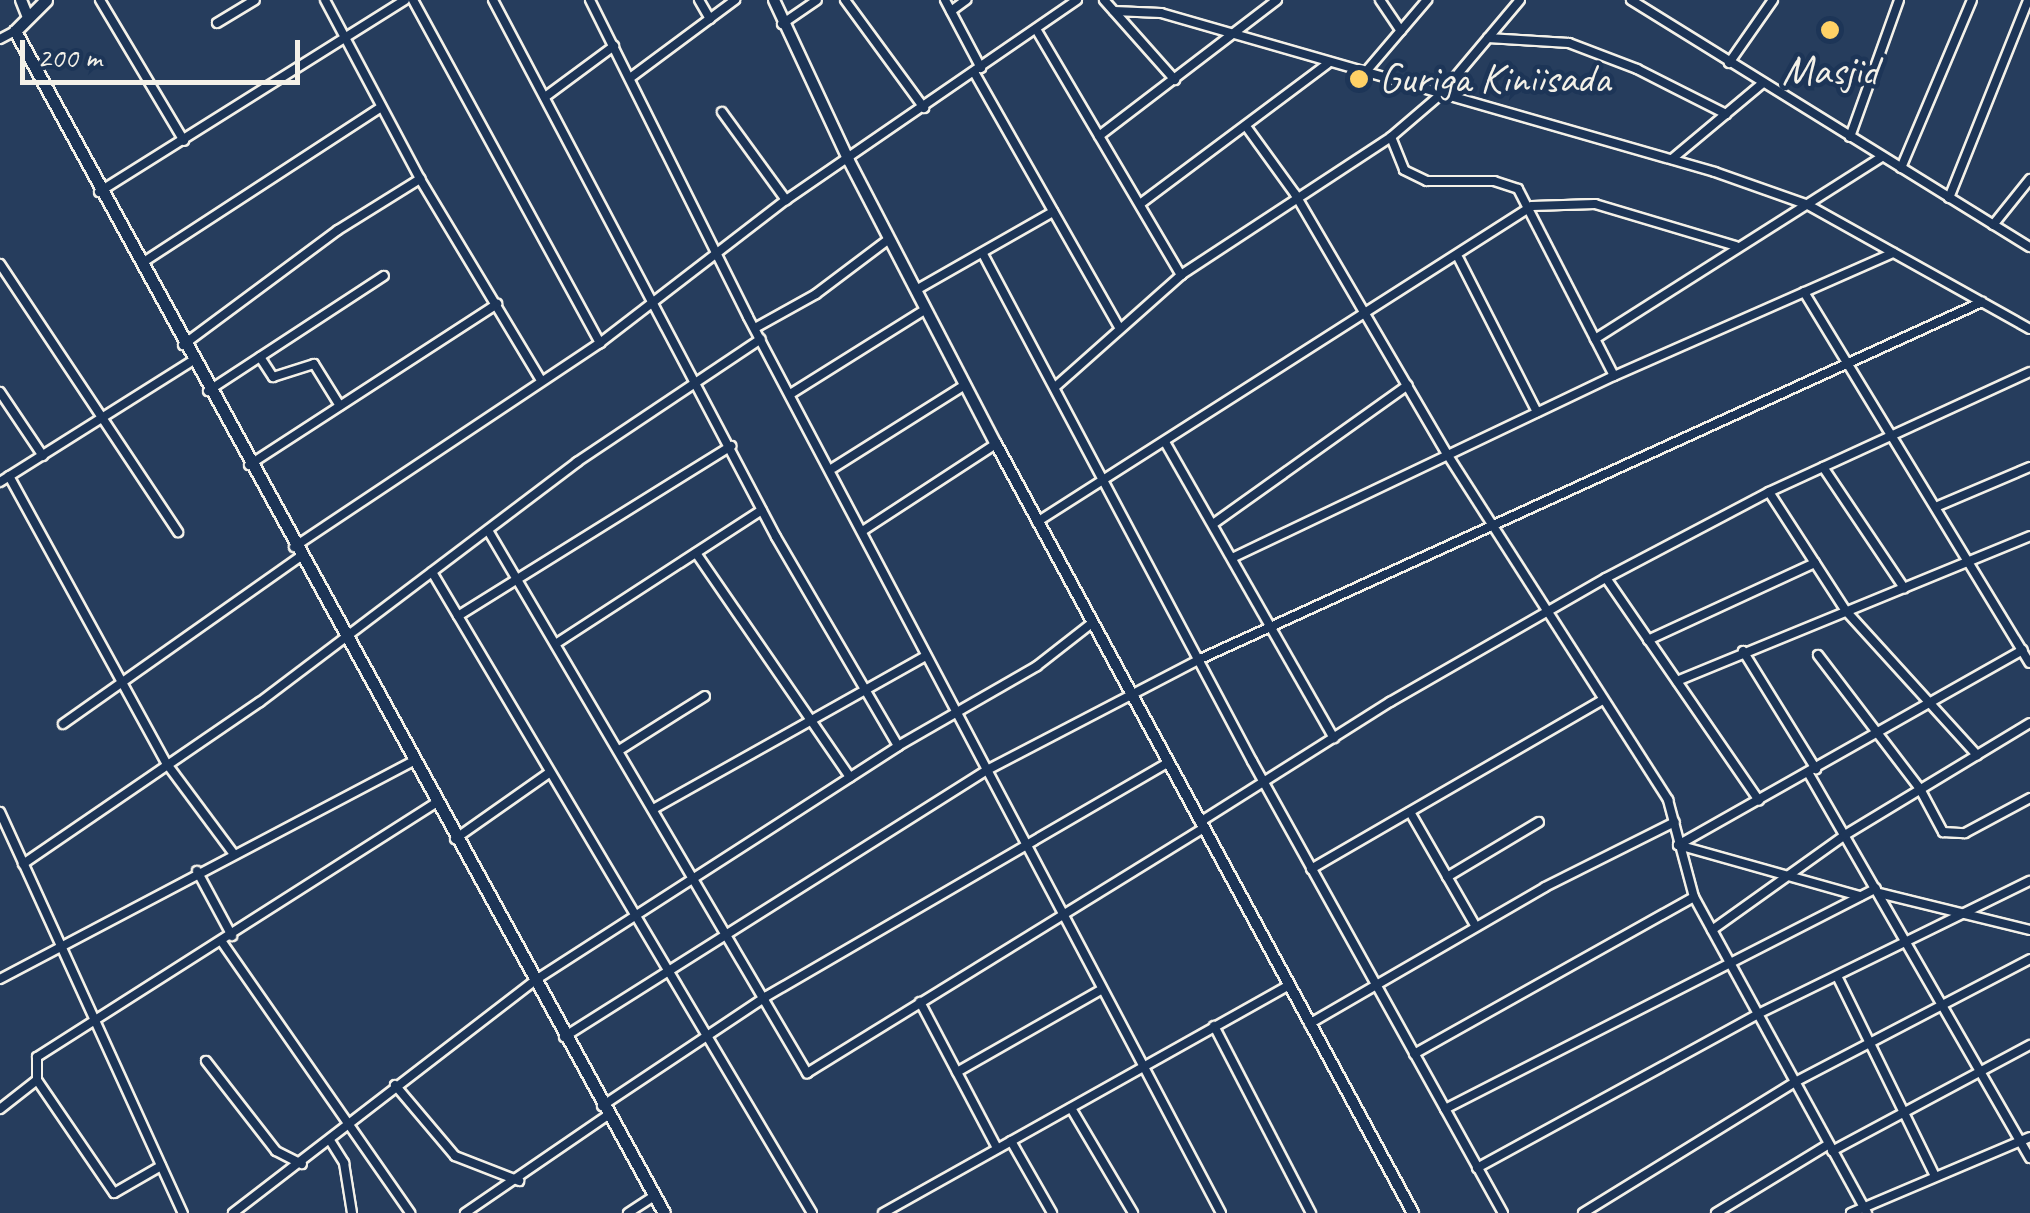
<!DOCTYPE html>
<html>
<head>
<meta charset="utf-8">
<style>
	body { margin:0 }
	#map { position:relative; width:2030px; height:1213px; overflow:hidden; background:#263d5d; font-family:Caveat,sans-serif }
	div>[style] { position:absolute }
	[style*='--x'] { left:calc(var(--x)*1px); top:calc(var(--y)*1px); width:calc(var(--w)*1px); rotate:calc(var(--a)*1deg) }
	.roads { filter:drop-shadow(2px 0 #f4f1e8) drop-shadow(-2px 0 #f4f1e8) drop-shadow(0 2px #f4f1e8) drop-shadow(0 -2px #f4f1e8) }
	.minor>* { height:8px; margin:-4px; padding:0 4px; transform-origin:4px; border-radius:4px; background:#1d3557 }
	.tertiary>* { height:10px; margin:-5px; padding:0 5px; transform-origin:5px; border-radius:5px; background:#1d3557 }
	.secondary>* { height:11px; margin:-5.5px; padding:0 5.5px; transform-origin:5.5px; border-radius:5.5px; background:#1d3557 }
	.dots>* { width:28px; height:28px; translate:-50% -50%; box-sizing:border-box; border:5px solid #1d3557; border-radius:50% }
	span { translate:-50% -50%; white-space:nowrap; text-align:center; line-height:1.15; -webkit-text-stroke:9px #1d3557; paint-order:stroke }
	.poi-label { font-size:42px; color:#f4f1e8 }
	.left { translate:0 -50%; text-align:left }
	.scale { position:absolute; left:20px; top:40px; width:280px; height:45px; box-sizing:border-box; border:5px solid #f4f1e8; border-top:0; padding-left:12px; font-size:30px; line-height:35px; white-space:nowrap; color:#f4f1e8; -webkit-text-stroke:8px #1d3557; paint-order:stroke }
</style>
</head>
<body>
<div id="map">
	<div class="roads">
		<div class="minor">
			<i style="--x:100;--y:0;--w:164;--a:59.2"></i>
			<i style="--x:325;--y:0;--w:203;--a:62"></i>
			<i style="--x:420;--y:179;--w:235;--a:59"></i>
			<i style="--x:413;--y:0;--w:391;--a:61.4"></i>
			<i style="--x:493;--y:0;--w:607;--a:62.21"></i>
			<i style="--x:776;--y:537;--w:242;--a:59.7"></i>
			<i style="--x:590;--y:0;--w:354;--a:63.5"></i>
			<i style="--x:748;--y:317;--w:1013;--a:62.17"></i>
			<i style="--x:699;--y:0;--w:22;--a:60"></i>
			<i style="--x:845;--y:0;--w:134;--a:53.8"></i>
			<i style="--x:945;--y:0;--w:77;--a:62.1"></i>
			<i style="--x:1104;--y:0;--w:107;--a:48.4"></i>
			<i style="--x:1380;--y:0;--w:37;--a:56"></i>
			<i style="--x:1631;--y:0;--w:469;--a:31.8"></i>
			<i style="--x:951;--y:11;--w:19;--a:-36"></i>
			<i style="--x:1114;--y:11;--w:47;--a:2.4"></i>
			<i style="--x:1161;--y:13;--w:576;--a:16.01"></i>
			<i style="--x:1715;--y:172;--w:99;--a:19.5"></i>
			<i style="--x:1808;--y:205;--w:254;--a:29.2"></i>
			<i style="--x:217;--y:23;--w:44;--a:-31.2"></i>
			<i style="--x:782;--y:24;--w:42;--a:-34.4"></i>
			<i style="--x:1036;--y:29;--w:286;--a:59.5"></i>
			<i style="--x:1488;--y:38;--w:81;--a:3.5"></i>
			<i style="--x:1569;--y:43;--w:73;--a:20.9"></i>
			<i style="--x:1637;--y:69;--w:100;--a:26.8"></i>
			<i style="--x:0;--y:39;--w:17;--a:-28"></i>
			<i style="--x:1729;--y:63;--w:77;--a:-55.1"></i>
			<i style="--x:974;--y:72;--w:292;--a:60.4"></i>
			<i style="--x:1363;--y:75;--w:99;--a:-49.5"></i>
			<i style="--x:630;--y:78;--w:131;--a:-36.6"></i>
			<i style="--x:545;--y:97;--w:86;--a:-36.5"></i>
			<i style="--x:722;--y:112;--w:109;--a:54"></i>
			<i style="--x:1248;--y:129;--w:80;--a:54.1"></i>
			<i style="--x:1295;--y:194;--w:301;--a:59.7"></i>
			<i style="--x:1447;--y:454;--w:411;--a:57.4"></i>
			<i style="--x:1668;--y:800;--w:100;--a:75"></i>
			<i style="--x:1694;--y:897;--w:360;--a:61.3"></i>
			<i style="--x:1099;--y:136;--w:224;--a:-37.4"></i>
			<i style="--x:1391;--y:137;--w:35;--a:68"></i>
			<i style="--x:1404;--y:170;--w:25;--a:26"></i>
			<i style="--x:1427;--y:181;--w:67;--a:0"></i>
			<i style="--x:1494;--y:181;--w:25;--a:18"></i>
			<i style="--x:1518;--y:189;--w:210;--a:62.8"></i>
			<i style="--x:1850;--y:137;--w:145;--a:-70.3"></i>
			<i style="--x:1672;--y:159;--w:119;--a:-39.9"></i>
			<i style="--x:1901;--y:168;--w:182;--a:-67.1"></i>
			<i style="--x:99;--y:192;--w:361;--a:-32.1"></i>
			<i style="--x:1949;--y:198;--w:213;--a:-68.2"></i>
			<i style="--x:1140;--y:204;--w:234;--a:-36.8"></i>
			<i style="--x:1993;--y:225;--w:59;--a:-51.2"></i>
			<i style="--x:983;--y:254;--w:574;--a:62.05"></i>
			<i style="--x:1252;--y:761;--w:517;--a:60.96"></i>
			<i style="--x:1459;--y:259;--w:172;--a:63"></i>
			<i style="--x:142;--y:263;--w:285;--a:-33.1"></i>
			<i style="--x:0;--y:264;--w:322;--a:56.4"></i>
			<i style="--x:916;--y:290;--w:158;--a:-29.7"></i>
			<i style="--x:1804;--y:292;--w:434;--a:58.7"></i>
			<i style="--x:755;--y:328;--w:70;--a:-29.1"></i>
			<i style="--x:816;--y:294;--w:91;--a:-37"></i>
			<i style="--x:1595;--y:339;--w:340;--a:-32.4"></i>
			<i style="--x:183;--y:345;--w:193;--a:-36.6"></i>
			<i style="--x:338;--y:230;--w:97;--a:-31.9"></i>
			<i style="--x:260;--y:357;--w:24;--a:57"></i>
			<i style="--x:273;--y:377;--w:43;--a:-17.6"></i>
			<i style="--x:314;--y:364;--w:49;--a:58.2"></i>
			<i style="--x:1055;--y:387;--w:169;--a:-41.6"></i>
			<i style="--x:1181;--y:275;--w:251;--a:-33.3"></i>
			<i style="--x:1391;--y:137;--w:65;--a:-40.6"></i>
			<i style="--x:1440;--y:95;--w:124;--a:-49.9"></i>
			<i style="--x:208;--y:391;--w:210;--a:-33.2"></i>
			<i style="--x:0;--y:392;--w:77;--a:56.1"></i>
			<i style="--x:792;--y:393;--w:158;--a:-32.1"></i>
			<i style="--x:1165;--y:442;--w:341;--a:60.3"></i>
			<i style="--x:249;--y:465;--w:296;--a:-33"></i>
			<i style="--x:1823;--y:467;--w:146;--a:56.2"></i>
			<i style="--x:833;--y:468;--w:156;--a:-32.2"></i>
			<i style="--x:9;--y:476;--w:328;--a:61.3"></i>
			<i style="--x:167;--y:764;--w:111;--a:53.4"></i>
			<i style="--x:0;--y:482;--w:227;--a:-32.2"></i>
			<i style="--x:1769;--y:492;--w:142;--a:57.1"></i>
			<i style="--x:1846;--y:611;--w:195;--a:47.7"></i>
			<i style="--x:1938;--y:506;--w:100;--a:-23"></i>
			<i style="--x:1037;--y:522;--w:587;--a:-32.55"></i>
			<i style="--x:1532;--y:206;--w:63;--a:-1.8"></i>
			<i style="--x:1595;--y:204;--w:147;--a:16.6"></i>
			<i style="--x:1213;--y:524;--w:239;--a:-35.5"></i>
			<i style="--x:864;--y:530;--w:158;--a:-33.1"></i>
			<i style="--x:489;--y:532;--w:628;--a:59.55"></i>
			<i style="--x:807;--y:1073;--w:464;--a:-31.7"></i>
			<i style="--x:294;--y:547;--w:368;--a:-33.7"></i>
			<i style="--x:600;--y:343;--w:235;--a:-37.6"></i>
			<i style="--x:786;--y:200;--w:353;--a:-34.5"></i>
			<i style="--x:696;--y:553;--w:272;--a:55.5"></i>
			<i style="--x:1232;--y:558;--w:423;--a:-25.5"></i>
			<i style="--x:1614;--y:376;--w:305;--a:-23.8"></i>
			<i style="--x:432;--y:572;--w:745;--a:59.34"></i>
			<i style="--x:1606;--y:578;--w:270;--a:55.5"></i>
			<i style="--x:458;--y:616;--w:322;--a:-31.9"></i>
			<i style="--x:1648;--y:640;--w:184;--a:-24.8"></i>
			<i style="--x:557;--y:643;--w:244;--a:-33"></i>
			<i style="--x:1743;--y:651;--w:139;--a:58.3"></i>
			<i style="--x:1818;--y:655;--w:168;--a:52.7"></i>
			<i style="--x:1920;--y:789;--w:49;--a:61.9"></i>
			<i style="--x:1943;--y:832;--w:22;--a:3"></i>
			<i style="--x:1965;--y:833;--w:74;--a:-28.3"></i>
			<i style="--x:1677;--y:681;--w:382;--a:-22.3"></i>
			<i style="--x:63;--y:724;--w:290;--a:-35.2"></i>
			<i style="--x:621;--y:749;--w:99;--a:-32.2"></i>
			<i style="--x:1809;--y:774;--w:443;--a:60.1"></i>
			<i style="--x:655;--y:808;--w:311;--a:-29.3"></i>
			<i style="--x:0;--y:812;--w:441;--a:65.5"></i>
			<i style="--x:1410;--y:812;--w:130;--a:60.1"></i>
			<i style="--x:1200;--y:822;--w:225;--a:-32.3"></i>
			<i style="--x:1390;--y:702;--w:249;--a:-29.9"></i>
			<i style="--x:1606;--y:578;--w:184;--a:-27.8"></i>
			<i style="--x:1769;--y:492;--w:287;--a:-24.7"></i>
			<i style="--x:455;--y:839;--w:115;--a:-35.1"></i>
			<i style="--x:1678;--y:845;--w:396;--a:-29.5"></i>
			<i style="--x:1678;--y:845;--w:189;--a:15.7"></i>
			<i style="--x:23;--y:864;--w:287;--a:-34.4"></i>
			<i style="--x:260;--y:702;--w:398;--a:-37.1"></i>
			<i style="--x:577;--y:462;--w:221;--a:-33.8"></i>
			<i style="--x:1311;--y:869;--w:337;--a:-30.1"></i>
			<i style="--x:197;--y:871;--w:74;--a:61.7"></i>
			<i style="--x:1447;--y:877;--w:107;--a:-30.9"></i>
			<i style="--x:1879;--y:893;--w:155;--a:13.8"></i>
			<i style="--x:1712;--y:930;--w:163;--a:-35.5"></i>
			<i style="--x:1845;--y:835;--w:216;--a:-31.2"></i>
			<i style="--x:222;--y:942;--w:330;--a:55.2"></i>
			<i style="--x:1837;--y:976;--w:223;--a:63.9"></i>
			<i style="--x:0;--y:979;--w:467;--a:-27.8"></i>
			<i style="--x:920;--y:1002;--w:165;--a:62.2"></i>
			<i style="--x:1309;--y:1024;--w:273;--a:-30.1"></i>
			<i style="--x:1545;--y:887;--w:145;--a:-26.6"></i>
			<i style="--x:1214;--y:1026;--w:211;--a:62.6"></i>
			<i style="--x:564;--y:1037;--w:500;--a:-32.26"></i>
			<i style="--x:987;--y:770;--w:238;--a:-27.5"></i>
			<i style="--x:1198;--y:660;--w:862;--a:-24.54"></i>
			<i style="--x:1414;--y:1054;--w:321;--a:-29.3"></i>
			<i style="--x:206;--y:1061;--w:114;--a:52.1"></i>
			<i style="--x:276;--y:1151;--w:29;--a:27"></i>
			<i style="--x:957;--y:1072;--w:166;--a:-29.7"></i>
			<i style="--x:395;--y:1085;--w:93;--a:49.8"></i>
			<i style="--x:455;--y:1156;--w:69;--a:21.3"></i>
			<i style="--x:602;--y:1106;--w:198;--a:-33.7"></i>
			<i style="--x:767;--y:996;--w:463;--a:-30.2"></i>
			<i style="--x:1071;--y:1108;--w:122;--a:59.4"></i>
			<i style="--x:0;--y:1109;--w:47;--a:-38.1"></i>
			<i style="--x:1445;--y:1109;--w:484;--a:-27.1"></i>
			<i style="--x:1011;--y:1141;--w:83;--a:60.3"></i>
			<i style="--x:331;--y:1142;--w:25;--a:58"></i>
			<i style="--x:344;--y:1163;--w:51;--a:80.9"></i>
			<i style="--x:1832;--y:1151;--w:225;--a:-28.2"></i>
			<i style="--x:161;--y:1166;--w:54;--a:150.1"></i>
			<i style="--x:114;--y:1193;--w:137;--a:-124.3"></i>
			<i style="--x:37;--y:1080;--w:23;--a:-90"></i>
			<i style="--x:37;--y:1057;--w:473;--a:-32.5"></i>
			<i style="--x:1477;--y:1168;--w:320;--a:-28.7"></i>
			<i style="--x:1758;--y:1014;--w:303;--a:-26.1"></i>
			<i style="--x:233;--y:1213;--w:380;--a:-37.6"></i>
			<i style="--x:534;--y:981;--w:433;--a:-32.8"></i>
			<i style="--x:898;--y:746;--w:160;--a:-29.9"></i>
			<i style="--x:1037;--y:666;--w:70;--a:-38"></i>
			<i style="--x:465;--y:1213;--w:173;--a:-34.4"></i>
			<i style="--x:628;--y:1213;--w:31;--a:-33"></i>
			<i style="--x:883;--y:1213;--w:463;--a:-29.3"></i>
			<i style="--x:1583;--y:1213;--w:249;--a:-31.7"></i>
			<i style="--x:1795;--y:1082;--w:265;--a:-27.6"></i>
			<i style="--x:1716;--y:1213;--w:132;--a:-31.4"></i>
			<i style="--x:1851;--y:1213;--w:194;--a:-23"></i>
		</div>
		<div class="tertiary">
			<i style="--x:21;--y:0;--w:16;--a:68"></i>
			<i style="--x:774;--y:0;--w:178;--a:65"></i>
			<i style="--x:849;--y:161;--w:319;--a:62.6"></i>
			<i style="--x:996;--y:444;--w:875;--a:61.53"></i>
		</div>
		<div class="secondary">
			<i style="--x:46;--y:0;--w:44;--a:135"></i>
			<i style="--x:15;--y:31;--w:1348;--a:61.23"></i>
		</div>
	</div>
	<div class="dots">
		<i style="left:1830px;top:30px;background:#ffd166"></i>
		<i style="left:1359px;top:79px;background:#ffd166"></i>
	</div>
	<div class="poi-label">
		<span style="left:1830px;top:71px">Masjid</span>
		<span class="left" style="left:1379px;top:79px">Guriga Kiniisada</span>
	</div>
	<div class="scale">200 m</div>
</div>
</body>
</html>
